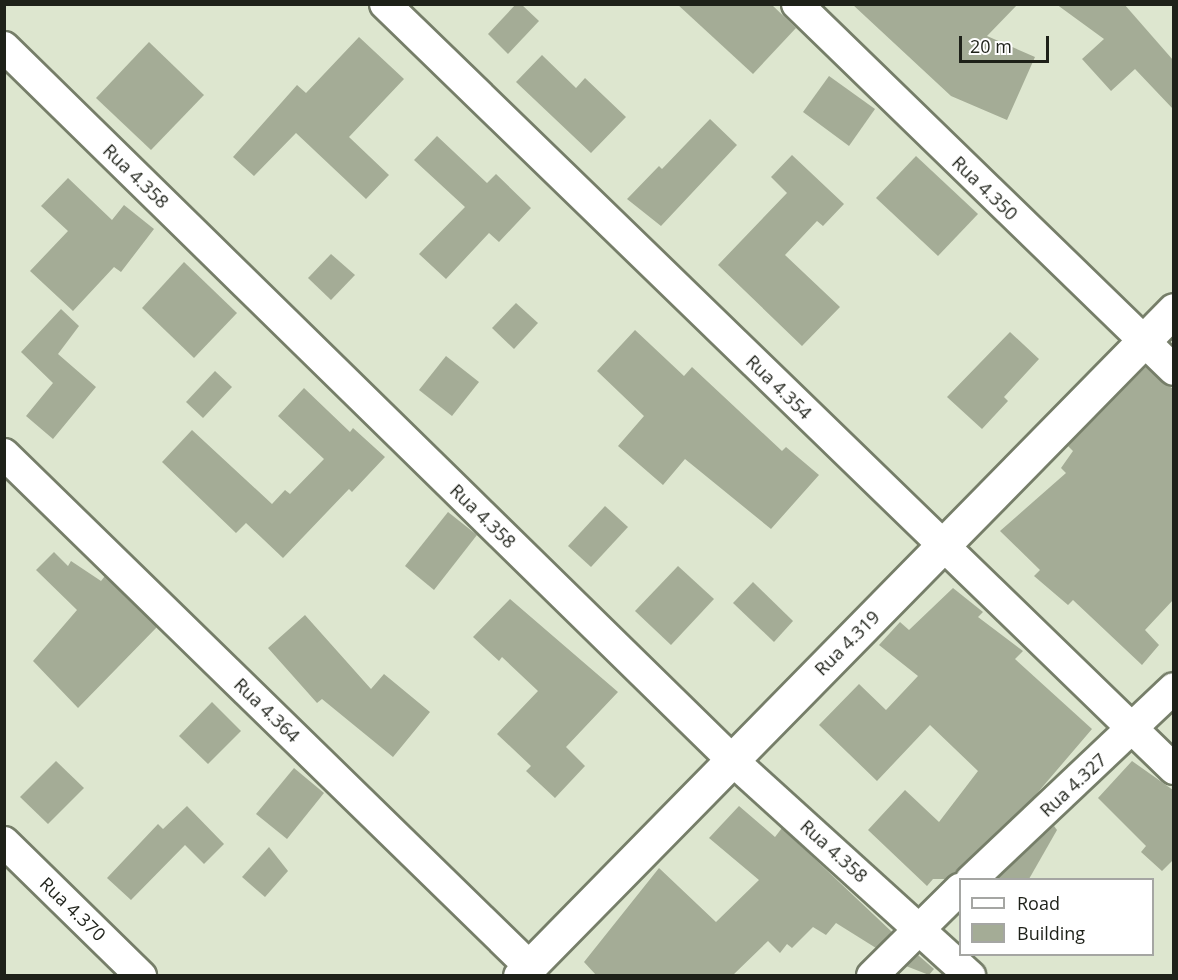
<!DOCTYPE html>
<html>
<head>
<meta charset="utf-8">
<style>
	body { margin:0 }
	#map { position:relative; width:1178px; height:980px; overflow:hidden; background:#dde6cf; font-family:"Open Sans",sans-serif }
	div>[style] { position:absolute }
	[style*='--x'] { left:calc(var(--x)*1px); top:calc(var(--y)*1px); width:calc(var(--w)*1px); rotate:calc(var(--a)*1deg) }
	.building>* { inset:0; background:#a4ac96 }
	.roads { filter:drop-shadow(2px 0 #767e69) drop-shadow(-2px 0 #767e69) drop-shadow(0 2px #767e69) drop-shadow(0 -2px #767e69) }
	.street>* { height:30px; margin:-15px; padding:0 15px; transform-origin:15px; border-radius:15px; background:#fff }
	.secondary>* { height:33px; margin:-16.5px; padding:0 16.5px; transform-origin:16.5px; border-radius:16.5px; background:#fff }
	span { translate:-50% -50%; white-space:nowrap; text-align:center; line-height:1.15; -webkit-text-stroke:5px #fff; paint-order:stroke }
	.street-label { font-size:18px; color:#1e2119 }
	.frame { position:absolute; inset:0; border:6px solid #1e2119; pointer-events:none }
	.legend { position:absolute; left:959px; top:878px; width:195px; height:78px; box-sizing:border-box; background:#fff; border:2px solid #a5a6a3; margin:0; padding:8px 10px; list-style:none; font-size:18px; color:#1e2119 }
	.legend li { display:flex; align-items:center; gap:12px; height:30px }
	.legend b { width:30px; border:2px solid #a5a6a3 }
	.scale { position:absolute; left:959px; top:36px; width:90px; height:27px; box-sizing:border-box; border:3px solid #1e2119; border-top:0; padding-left:8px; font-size:18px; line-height:21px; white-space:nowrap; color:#1e2119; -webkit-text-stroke:4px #fff; paint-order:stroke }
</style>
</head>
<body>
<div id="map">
	<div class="building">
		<i style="clip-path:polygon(516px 4px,521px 4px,539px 21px,508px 54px,488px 34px)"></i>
		<i style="clip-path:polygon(677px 4px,771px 4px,796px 28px,753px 74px)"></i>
		<i style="clip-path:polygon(852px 4px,1018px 4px,987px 36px,1035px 57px,1007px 120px,951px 96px)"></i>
		<i style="clip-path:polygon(1056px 4px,1124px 4px,1173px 60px,1173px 109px,1135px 69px,1111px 91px,1082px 59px,1104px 39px)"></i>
		<i style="clip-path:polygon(359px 37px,404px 79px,349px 137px,389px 175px,366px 199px,296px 133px,254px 176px,233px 157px,297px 85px,306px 93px)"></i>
		<i style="clip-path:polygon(149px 42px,204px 95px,151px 150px,96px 98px)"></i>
		<i style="clip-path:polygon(542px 55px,576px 88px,585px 78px,626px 117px,591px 153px,516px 82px)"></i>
		<i style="clip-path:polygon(829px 76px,875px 109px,849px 146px,803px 112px)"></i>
		<i style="clip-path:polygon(710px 119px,737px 145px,661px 226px,627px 199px,659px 166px,662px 169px)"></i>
		<i style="clip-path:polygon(437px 136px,487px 183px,496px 174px,531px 208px,499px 242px,489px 233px,446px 279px,419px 254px,465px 207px,414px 160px)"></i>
		<i style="clip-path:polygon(792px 155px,844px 204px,823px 226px,817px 221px,785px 255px,840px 307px,802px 346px,718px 265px,787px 193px,771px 177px)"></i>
		<i style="clip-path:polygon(916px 156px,978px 214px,938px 256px,876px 198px)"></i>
		<i style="clip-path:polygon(68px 178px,112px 220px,124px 205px,154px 229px,121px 272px,114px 267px,73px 311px,30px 271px,68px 231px,41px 206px)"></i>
		<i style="clip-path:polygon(331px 254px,355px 275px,331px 300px,308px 278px)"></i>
		<i style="clip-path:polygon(184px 262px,237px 313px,194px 358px,142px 308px)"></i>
		<i style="clip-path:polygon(516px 303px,538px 323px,514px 349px,492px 328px)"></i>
		<i style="clip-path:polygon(61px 309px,79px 326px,58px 354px,96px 387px,53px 439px,26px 416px,53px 383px,21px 352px)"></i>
		<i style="clip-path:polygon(635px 330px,684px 376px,692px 367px,782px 451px,786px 447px,819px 475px,771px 529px,685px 459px,663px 485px,618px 446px,644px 416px,597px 371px)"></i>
		<i style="clip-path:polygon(1010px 332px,1039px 359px,1004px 397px,1008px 401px,982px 429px,947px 397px)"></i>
		<i style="clip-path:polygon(446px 356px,479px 382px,452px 416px,419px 390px)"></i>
		<i style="clip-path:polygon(1146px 367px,1173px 389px,1173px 600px,1145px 630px,1159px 645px,1142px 665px,1073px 600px,1068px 605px,1034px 576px,1040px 570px,1000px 531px,1066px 473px,1061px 468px,1073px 451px,1068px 446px)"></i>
		<i style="clip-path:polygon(215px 371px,232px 387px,203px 418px,186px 402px)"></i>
		<i style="clip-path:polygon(304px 388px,350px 432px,353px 428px,385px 457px,352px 492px,349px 489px,283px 558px,246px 523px,236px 533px,162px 462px,192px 430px,272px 504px,285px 490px,290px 494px,324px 459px,278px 416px)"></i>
		<i style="clip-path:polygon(605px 506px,628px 527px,591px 567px,568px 546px)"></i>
		<i style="clip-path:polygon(448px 512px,477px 535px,434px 590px,405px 566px)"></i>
		<i style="clip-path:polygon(54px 552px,68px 566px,71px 561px,101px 581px,105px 576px,157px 627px,78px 708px,33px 661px,77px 610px,36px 570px)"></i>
		<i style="clip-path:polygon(678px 566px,714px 599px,671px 645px,635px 611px)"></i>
		<i style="clip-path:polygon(753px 582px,793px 621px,774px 642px,733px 603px)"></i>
		<i style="clip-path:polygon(953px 588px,983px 612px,978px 617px,1023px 651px,1015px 659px,1092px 729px,1033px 798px,956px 872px,945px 879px,933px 879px,927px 886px,868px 830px,905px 790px,939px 822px,978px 771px,930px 725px,877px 781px,819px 725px,859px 684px,886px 710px,918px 676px,879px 645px,900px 622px,909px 630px)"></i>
		<i style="clip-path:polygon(510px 599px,618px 692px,566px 747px,585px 766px,555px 798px,526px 771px,531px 766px,497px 734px,538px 691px,502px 657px,499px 661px,473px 637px)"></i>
		<i style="clip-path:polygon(305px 615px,371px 689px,384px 674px,430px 712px,393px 757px,322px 699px,317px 703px,268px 648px)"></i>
		<i style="clip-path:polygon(212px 702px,241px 731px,208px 764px,179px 736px)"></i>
		<i style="clip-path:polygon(56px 761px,84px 788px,48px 824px,20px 797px)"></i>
		<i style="clip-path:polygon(1132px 761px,1173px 790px,1173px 860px,1162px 871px,1141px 852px,1146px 846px,1098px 798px)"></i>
		<i style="clip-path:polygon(294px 768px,324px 793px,287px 839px,256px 814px)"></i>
		<i style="clip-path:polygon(187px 806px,224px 844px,204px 864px,185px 845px,131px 900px,107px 878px,158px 824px,163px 829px)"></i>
		<i style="clip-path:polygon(739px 806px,775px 837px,782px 828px,892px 932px,876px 948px,836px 923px,826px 935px,813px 927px,792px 948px,787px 944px,780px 953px,768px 941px,733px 975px,596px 975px,584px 962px,659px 868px,716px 922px,759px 880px,709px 838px)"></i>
		<i style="clip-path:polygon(1054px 826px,1057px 830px,1029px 879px,997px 879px)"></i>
		<i style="clip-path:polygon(269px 847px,288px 871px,265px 897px,242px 877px)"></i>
		<i style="clip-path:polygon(918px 955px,934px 969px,929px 975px,906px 966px)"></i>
	</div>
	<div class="roads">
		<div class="street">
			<i style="--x:385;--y:4;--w:1099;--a:44.12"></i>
			<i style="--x:797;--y:4;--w:525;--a:44.15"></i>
			<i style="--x:4;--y:47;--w:1018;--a:44.4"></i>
			<i style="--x:731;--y:759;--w:323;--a:42.2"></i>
			<i style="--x:4;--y:454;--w:733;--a:44.28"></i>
			<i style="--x:4;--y:842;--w:192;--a:44.4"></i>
			<i style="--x:971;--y:880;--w:279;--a:-43.4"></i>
			<i style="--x:872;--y:976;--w:124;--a:-44.7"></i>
		</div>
		<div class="secondary">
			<i style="--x:520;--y:976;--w:933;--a:-45.52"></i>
		</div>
	</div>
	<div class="street-label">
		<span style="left:136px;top:176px;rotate:44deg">Rua 4.358</span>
		<span style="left:985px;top:188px;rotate:44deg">Rua 4.350</span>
		<span style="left:779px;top:387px;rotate:44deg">Rua 4.354</span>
		<span style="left:483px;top:516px;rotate:44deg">Rua 4.358</span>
		<span style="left:847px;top:643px;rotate:-45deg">Rua 4.319</span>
		<span style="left:267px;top:710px;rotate:44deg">Rua 4.364</span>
		<span style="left:1073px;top:785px;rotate:-43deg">Rua 4.327</span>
		<span style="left:834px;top:851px;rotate:42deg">Rua 4.358</span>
		<span style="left:73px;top:909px;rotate:44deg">Rua 4.370</span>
	</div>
	<div class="frame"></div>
	<ul class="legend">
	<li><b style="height:8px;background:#fff"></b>Road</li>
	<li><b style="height:16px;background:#a4ac96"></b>Building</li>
	</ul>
	<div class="scale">20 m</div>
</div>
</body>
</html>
